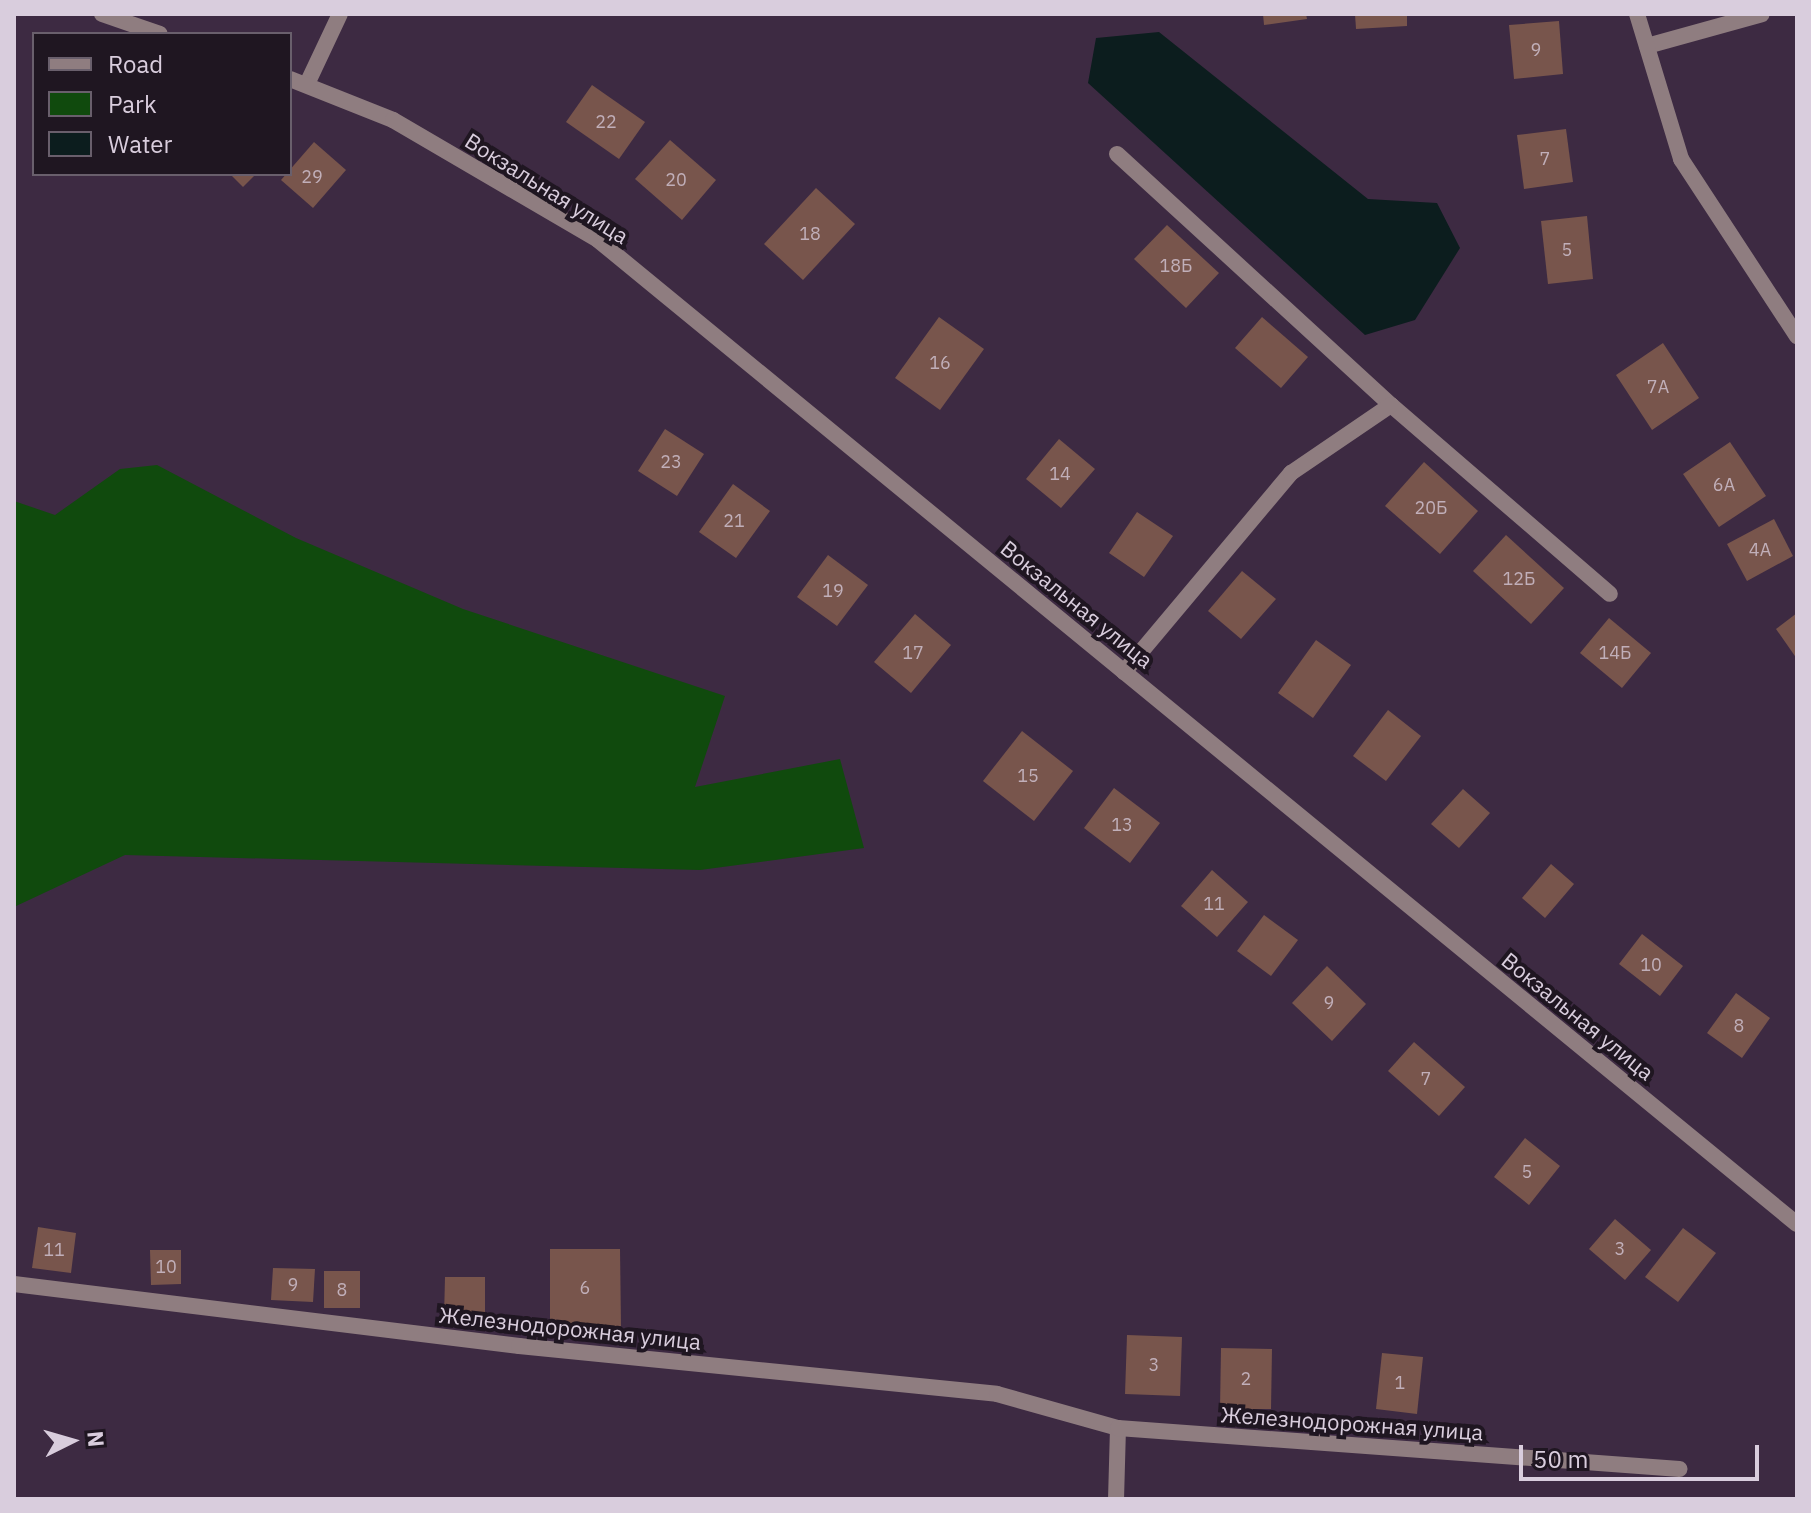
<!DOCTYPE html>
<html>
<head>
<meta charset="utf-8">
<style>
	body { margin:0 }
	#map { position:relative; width:1811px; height:1513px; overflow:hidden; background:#3d2a42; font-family:"IBM Plex Sans",sans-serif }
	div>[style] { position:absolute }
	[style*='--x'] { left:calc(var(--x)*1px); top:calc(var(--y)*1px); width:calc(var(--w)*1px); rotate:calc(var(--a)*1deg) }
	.green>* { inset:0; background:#104a0d }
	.water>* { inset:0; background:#0c1d1e }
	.building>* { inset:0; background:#78554c }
	.minor>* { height:16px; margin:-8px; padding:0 8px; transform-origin:8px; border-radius:8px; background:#8f7d80 }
	.tertiary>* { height:16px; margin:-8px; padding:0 8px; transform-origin:8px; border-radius:8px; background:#8f7d80 }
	span { translate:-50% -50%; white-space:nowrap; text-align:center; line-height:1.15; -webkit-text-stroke:8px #1f1621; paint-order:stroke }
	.number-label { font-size:18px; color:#c1afb9 }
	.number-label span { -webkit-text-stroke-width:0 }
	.street-label { font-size:22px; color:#d9cddd }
	.frame { position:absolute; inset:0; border:16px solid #d9cddd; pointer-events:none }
	.legend { position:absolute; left:32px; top:32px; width:260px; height:144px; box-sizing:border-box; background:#1f1621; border:2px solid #695f6c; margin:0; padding:10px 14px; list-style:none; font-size:24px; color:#d9cddd }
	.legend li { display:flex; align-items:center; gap:16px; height:40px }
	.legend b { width:40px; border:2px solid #695f6c }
	.north { position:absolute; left:32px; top:1401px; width:80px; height:80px; -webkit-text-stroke:6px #1f1621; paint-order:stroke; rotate:85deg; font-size:22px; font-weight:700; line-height:32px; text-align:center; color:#d9cddd }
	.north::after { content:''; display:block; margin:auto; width:28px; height:36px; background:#d9cddd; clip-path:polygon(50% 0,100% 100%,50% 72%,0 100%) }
	.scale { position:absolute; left:1519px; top:1445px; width:240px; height:36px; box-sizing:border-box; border:4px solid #d9cddd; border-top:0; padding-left:10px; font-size:24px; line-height:28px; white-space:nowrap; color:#d9cddd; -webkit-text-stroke:6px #1f1621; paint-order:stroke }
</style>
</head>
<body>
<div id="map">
	<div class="green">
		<i style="clip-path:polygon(157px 465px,296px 538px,463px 609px,725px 696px,695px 787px,840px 759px,864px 848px,700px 870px,125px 855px,14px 907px,14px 501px,55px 515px,120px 469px)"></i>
	</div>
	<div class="water">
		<i style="clip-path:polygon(1159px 32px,1368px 199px,1437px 203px,1460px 248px,1415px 320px,1365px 335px,1088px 83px,1096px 38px)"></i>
	</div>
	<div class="building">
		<i style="clip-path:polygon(1263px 14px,1306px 14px,1307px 19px,1264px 25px)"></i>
		<i style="clip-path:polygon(1355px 14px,1407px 14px,1407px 26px,1356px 29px)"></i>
		<i style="clip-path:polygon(1559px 21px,1563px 74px,1514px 79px,1509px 25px)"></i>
		<i style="clip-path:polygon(592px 85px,645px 122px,619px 159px,566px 122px)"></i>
		<i style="clip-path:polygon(1566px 129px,1573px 182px,1524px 189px,1517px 135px)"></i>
		<i style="clip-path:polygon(670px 140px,716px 180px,682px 220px,635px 179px)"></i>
		<i style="clip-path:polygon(314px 142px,346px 170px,313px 208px,281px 180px)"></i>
		<i style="clip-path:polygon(230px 174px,256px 174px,243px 187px)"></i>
		<i style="clip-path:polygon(816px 188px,855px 224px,803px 280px,764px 244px)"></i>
		<i style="clip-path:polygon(1587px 216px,1593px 279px,1548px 284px,1541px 221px)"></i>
		<i style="clip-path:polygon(1167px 225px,1219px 273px,1186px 308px,1134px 259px)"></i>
		<i style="clip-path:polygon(939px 317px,984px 349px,940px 410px,895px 378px)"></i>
		<i style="clip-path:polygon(1262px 317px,1308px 357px,1281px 388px,1235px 348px)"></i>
		<i style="clip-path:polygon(1663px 343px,1699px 398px,1652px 430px,1616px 375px)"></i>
		<i style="clip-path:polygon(665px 429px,704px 454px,677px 496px,638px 471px)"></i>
		<i style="clip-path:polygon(1059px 439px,1095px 469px,1061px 508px,1026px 479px)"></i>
		<i style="clip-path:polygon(1730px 442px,1766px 496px,1719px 527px,1683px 474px)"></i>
		<i style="clip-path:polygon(1424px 462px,1478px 511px,1440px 554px,1385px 506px)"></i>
		<i style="clip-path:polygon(733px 484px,770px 511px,736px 558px,699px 532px)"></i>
		<i style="clip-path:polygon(1137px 512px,1173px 536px,1144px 577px,1109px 553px)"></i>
		<i style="clip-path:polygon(1774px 519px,1793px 556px,1747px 581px,1727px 544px)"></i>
		<i style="clip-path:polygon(1506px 535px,1564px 588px,1531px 624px,1473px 571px)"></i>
		<i style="clip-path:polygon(828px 555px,868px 585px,837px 626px,797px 597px)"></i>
		<i style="clip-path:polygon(1242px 571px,1276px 599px,1241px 639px,1208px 611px)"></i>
		<i style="clip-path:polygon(1797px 613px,1797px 659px,1776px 629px)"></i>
		<i style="clip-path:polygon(915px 614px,951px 645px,911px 693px,874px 662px)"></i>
		<i style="clip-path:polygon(1609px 618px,1651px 653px,1622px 688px,1580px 653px)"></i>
		<i style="clip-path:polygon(1316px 640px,1351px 665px,1313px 718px,1278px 693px)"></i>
		<i style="clip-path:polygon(1388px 710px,1421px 736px,1386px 781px,1353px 756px)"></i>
		<i style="clip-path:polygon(1022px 731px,1073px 771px,1034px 821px,983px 781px)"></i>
		<i style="clip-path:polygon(1114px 788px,1160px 823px,1130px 863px,1084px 828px)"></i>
		<i style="clip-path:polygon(1463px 789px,1490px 813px,1459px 848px,1431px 824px)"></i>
		<i style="clip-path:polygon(1551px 864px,1574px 884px,1545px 918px,1522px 898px)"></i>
		<i style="clip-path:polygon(1212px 870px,1248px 902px,1217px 937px,1181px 906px)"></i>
		<i style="clip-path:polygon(1264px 915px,1298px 940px,1271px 976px,1237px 951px)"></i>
		<i style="clip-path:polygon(1642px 934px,1683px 966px,1660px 996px,1619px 964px)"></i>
		<i style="clip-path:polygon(1327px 966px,1366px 1004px,1332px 1041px,1292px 1003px)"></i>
		<i style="clip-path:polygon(1736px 993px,1770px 1018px,1742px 1058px,1707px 1033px)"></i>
		<i style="clip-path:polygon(1414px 1042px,1465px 1087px,1439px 1116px,1388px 1071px)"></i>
		<i style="clip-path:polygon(1525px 1138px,1560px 1166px,1529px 1205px,1494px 1177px)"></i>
		<i style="clip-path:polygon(1615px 1219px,1651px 1250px,1625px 1280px,1589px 1249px)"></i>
		<i style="clip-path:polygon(38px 1227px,76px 1233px,71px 1273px,32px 1268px)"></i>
		<i style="clip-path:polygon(1683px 1228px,1716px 1253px,1678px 1302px,1645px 1277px)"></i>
		<i style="clip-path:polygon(550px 1249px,620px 1249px,621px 1326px,550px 1326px)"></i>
		<i style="clip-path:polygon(150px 1250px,181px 1250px,181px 1284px,151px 1285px)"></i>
		<i style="clip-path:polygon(273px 1268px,315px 1269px,313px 1302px,271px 1300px)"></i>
		<i style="clip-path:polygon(324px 1271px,360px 1271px,360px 1308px,324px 1308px)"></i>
		<i style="clip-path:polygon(445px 1277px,485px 1277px,485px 1318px,444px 1318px)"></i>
		<i style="clip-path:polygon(1127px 1335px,1182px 1337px,1180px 1396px,1125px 1394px)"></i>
		<i style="clip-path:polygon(1221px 1348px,1272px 1349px,1271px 1409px,1220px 1409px)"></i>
		<i style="clip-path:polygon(1382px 1353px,1423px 1357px,1417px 1414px,1376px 1409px)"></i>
	</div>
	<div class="minor">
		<i style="--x:1647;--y:46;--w:119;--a:-15.5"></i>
		<i style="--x:307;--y:84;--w:77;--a:-64.8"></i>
		<i style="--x:1117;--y:154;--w:372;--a:42.5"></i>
		<i style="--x:1391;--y:405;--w:289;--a:40.8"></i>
		<i style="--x:1124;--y:672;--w:260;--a:-50"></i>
		<i style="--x:1291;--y:473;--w:121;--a:-34.2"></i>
		<i style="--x:14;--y:1284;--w:509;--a:7"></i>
		<i style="--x:519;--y:1346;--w:480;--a:5.7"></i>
		<i style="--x:997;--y:1394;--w:126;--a:15.7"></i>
		<i style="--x:1118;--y:1428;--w:71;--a:91.6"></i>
		<i style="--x:1118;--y:1428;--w:563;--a:4.17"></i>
	</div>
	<div class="tertiary">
		<i style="--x:102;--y:14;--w:61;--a:19"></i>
		<i style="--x:1637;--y:14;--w:152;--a:73.1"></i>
		<i style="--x:1681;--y:159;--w:212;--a:56.8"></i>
		<i style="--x:290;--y:79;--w:111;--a:21.7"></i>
		<i style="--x:393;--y:120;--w:238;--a:30.3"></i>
		<i style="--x:598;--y:240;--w:1551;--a:39.38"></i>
	</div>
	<div class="number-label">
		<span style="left:1536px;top:50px">9</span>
		<span style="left:606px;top:122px">22</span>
		<span style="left:1545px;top:159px">7</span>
		<span style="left:312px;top:177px">29</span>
		<span style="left:676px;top:180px">20</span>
		<span style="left:810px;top:234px">18</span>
		<span style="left:1567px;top:250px">5</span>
		<span style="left:1176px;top:266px">18Б</span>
		<span style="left:940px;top:363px">16</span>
		<span style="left:1658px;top:387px">7А</span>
		<span style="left:671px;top:462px">23</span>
		<span style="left:1060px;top:474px">14</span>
		<span style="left:1724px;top:485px">6А</span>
		<span style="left:1431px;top:508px">20Б</span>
		<span style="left:734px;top:521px">21</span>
		<span style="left:1760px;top:550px">4А</span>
		<span style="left:1519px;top:579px">12Б</span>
		<span style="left:833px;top:591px">19</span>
		<span style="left:913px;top:653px">17</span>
		<span style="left:1615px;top:653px">14Б</span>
		<span style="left:1028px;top:776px">15</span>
		<span style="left:1122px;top:825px">13</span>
		<span style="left:1214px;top:904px">11</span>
		<span style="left:1651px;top:965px">10</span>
		<span style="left:1329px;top:1003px">9</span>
		<span style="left:1739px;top:1026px">8</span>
		<span style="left:1426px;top:1079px">7</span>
		<span style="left:1527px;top:1172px">5</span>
		<span style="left:1620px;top:1249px">3</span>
		<span style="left:54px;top:1250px">11</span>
		<span style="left:166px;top:1267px">10</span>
		<span style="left:293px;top:1285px">9</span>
		<span style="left:585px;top:1288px">6</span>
		<span style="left:342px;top:1290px">8</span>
		<span style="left:1154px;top:1365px">3</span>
		<span style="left:1246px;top:1379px">2</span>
		<span style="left:1400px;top:1383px">1</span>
	</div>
	<div class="street-label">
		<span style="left:547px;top:188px;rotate:32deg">Вокзальная улица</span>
		<span style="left:1077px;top:604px;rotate:39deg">Вокзальная улица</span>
		<span style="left:1578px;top:1016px;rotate:39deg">Вокзальная улица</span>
		<span style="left:570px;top:1328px;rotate:6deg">Железнодорожная улица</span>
		<span style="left:1352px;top:1423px;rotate:4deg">Железнодорожная улица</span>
	</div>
	<div class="frame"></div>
	<ul class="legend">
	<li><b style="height:10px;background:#8f7d80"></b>Road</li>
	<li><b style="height:22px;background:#104a0d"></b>Park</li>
	<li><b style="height:22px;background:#0c1d1e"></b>Water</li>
	</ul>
	<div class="north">N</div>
	<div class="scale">50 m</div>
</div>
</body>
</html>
